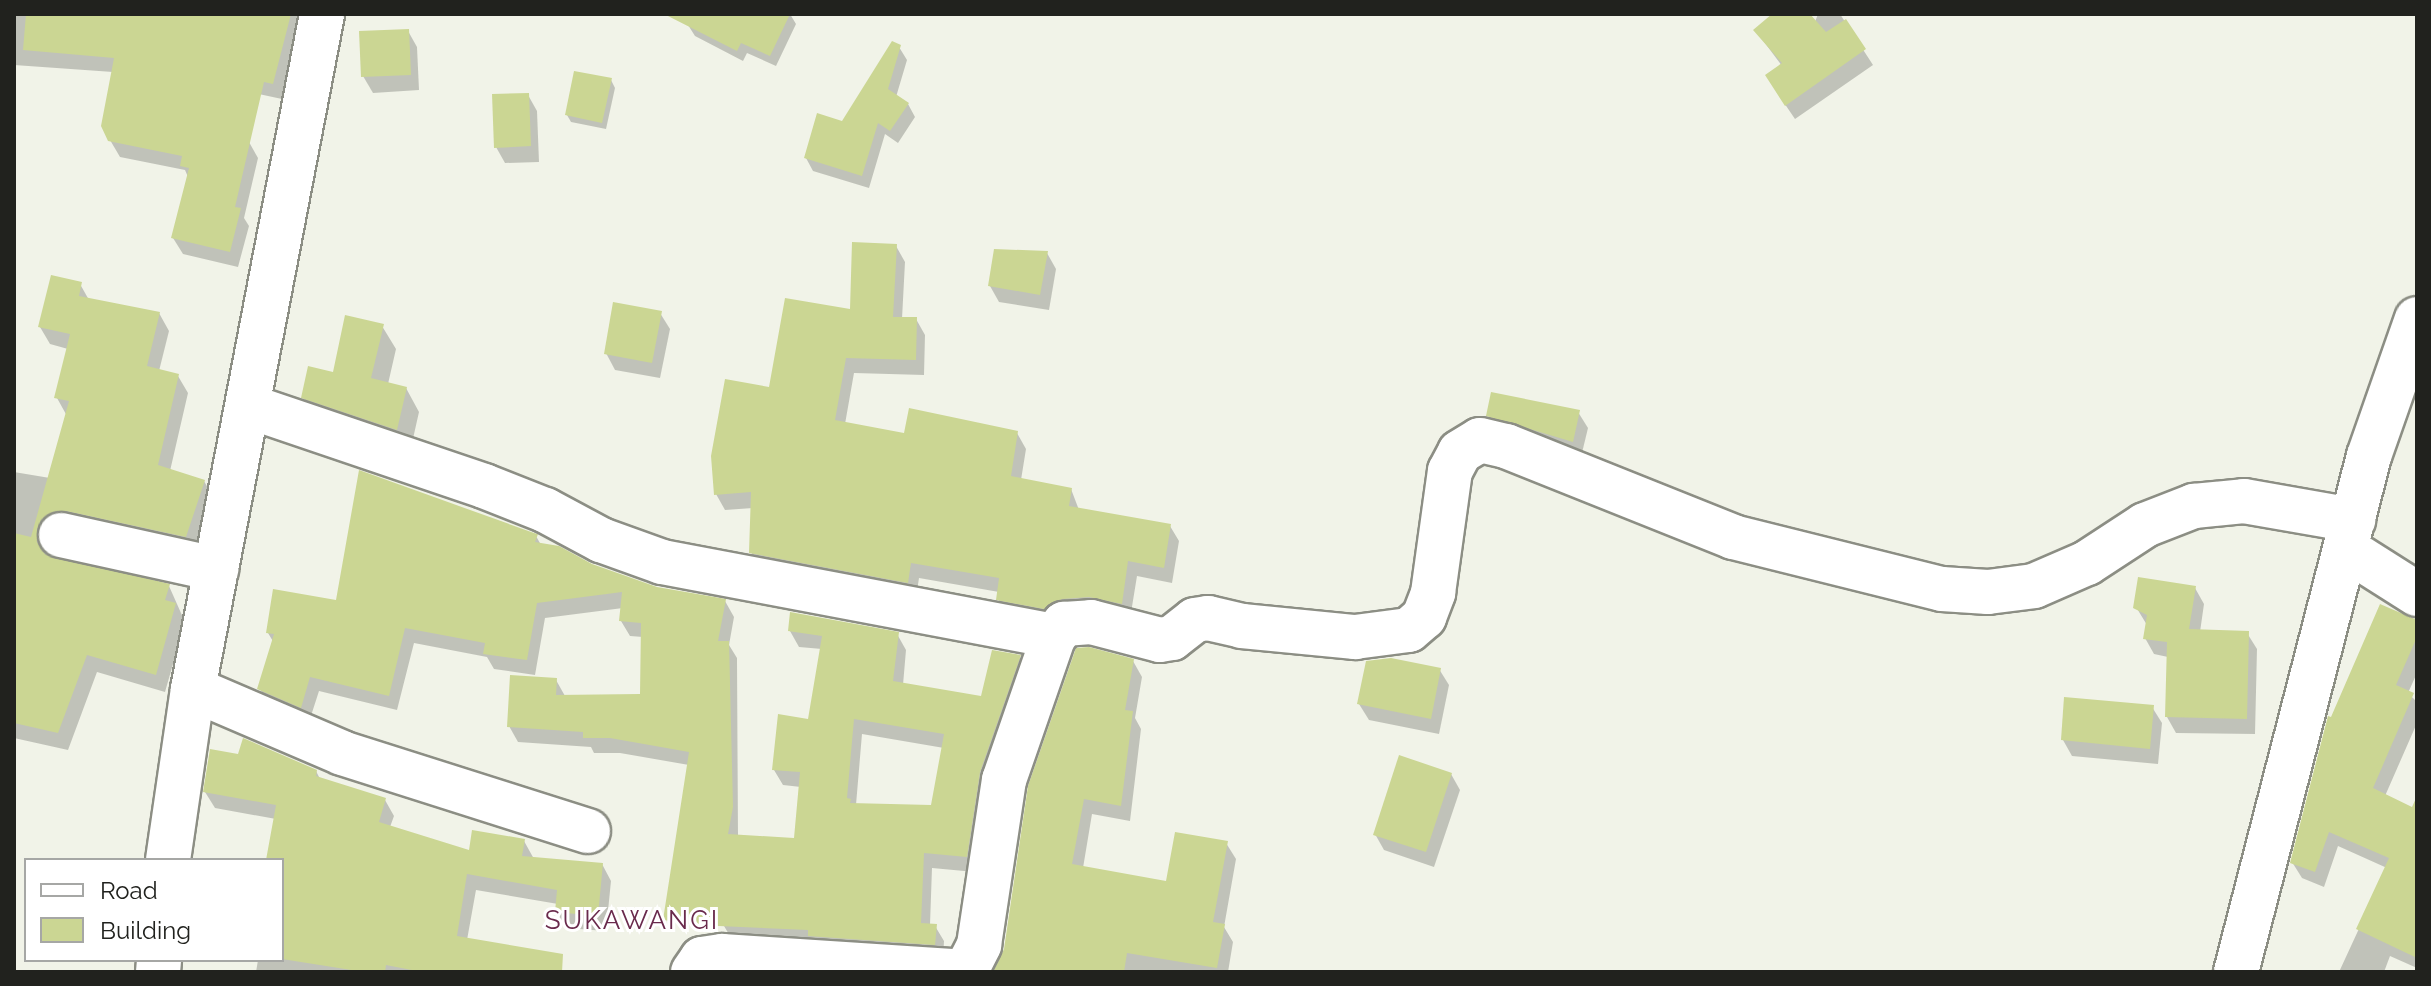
<!DOCTYPE html>
<html>
<head>
<meta charset="utf-8">
<style>
	body { margin:0 }
	#map { position:relative; width:2431px; height:986px; overflow:hidden; background:#f1f3e8; font-family:Raleway,sans-serif }
	div>[style] { position:absolute }
	[style*='--x'] { left:calc(var(--x)*1px); top:calc(var(--y)*1px); width:calc(var(--w)*1px); rotate:calc(var(--a)*1deg) }
	.shadow>* { inset:0; background:#0003 }
	.building>* { inset:0; background:#cbd693 }
	.roads { filter:drop-shadow(2px 0 #8c8e84) drop-shadow(-2px 0 #8c8e84) drop-shadow(0 2px #8c8e84) drop-shadow(0 -2px #8c8e84) }
	.street>* { height:44px; margin:-22px; padding:0 22px; transform-origin:22px; border-radius:22px; background:#fff }
	span { translate:-50% -50%; white-space:nowrap; text-align:center; line-height:1.15; -webkit-text-stroke:6px #fff; paint-order:stroke }
	.quarter-label { font-size:26px; color:#692a4c; letter-spacing:2px }
	.frame { position:absolute; inset:0; border:16px solid #21221e; pointer-events:none }
	.legend { position:absolute; left:24px; top:858px; width:260px; height:104px; box-sizing:border-box; background:#fff; border:2px solid #a6a7a5; margin:0; padding:10px 14px; list-style:none; font-size:24px; color:#21221e }
	.legend li { display:flex; align-items:center; gap:16px; height:40px }
	.legend b { width:40px; border:2px solid #a6a7a5 }
</style>
</head>
<body>
<div id="map">
	<div class="shadow">
		<i style="clip-path:polygon(14px 14px,207px 14px,249px 142px,258px 158px,244px 218px,249px 226px,238px 267px,183px 254px,173px 238px,188px 177px,185px 170px,120px 157px,110px 140px,113px 72px,14px 65px)"></i>
		<i style="clip-path:polygon(255px 14px,313px 14px,295px 46px,282px 99px,254px 93px)"></i>
		<i style="clip-path:polygon(694px 14px,790px 14px,796px 24px,776px 66px,747px 53px,743px 61px,695px 36px,688px 25px)"></i>
		<i style="clip-path:polygon(1775px 14px,1807px 14px,1815px 22px,1818px 14px,1840px 14px,1873px 65px,1795px 119px,1776px 91px,1782px 66px,1756px 31px)"></i>
		<i style="clip-path:polygon(408px 31px,417px 47px,419px 90px,373px 93px,363px 76px)"></i>
		<i style="clip-path:polygon(899px 47px,907px 60px,896px 97px,908px 104px,915px 117px,898px 143px,885px 134px,869px 188px,813px 171px,806px 158px,843px 123px)"></i>
		<i style="clip-path:polygon(611px 80px,615px 88px,606px 129px,571px 122px,567px 115px)"></i>
		<i style="clip-path:polygon(528px 95px,537px 111px,539px 162px,505px 163px,496px 147px)"></i>
		<i style="clip-path:polygon(896px 246px,905px 262px,902px 319px,916px 319px,925px 335px,924px 375px,854px 373px,845px 424px,906px 435px,1017px 433px,1026px 449px,1021px 480px,1071px 489px,1079px 510px,1170px 526px,1179px 541px,1172px 583px,1137px 576px,1130px 619px,1007px 615px,998px 599px,999px 592px,919px 578px,916px 598px,760px 568px,751px 552px,753px 508px,725px 510px,716px 494px,770px 390px,852px 312px)"></i>
		<i style="clip-path:polygon(1047px 253px,1056px 269px,1049px 310px,999px 302px,990px 286px)"></i>
		<i style="clip-path:polygon(80px 284px,89px 300px,159px 313px,169px 331px,159px 371px,178px 376px,188px 393px,170px 471px,204px 481px,214px 499px,196px 554px,46px 549px,46px 557px,169px 586px,185px 622px,165px 692px,97px 672px,68px 750px,14px 738px,14px 472px,50px 478px,67px 416px,57px 398px,68px 349px,50px 344px,40px 327px)"></i>
		<i style="clip-path:polygon(660px 313px,670px 329px,660px 378px,615px 370px,606px 353px)"></i>
		<i style="clip-path:polygon(382px 326px,396px 349px,388px 384px,406px 388px,419px 412px,410px 452px,317px 421px,303px 397px,334px 374px)"></i>
		<i style="clip-path:polygon(1578px 412px,1588px 428px,1581px 457px,1497px 432px,1488px 415px)"></i>
		<i style="clip-path:polygon(evenodd,536px 536px,541px 545px,591px 566px,657px 588px,725px 601px,734px 617px,729px 645px,737px 658px,738px 837px,796px 841px,801px 787px,783px 785px,774px 770px,810px 721px,822px 649px,799px 647px,790px 631px,897px 634px,906px 650px,903px 685px,982px 698px,1020px 657px,1029px 672px,975px 872px,932px 868px,930px 925px,935px 926px,944px 941px,943px 960px,733px 941px,724px 926px,689px 765px,620px 753px,594px 753px,591px 747px,518px 742px,509px 726px,556px 680px,565px 696px,642px 696px,643px 637px,630px 636px,621px 621px,623px 608px,545px 618px,535px 675px,494px 669px,487px 657px,414px 643px,397px 710px,319px 691px,309px 722px,269px 705px,260px 689px,274px 643px,268px 633px,338px 603px,536px 536px,862px 734px,944px 748px,933px 808px,856px 805px,862px 734px)"></i>
		<i style="clip-path:polygon(2195px 588px,2204px 604px,2200px 632px,2247px 633px,2257px 649px,2255px 734px,2176px 733px,2167px 717px,2168px 657px,2154px 654px,2145px 638px,2147px 625px,2136px 607px)"></i>
		<i style="clip-path:polygon(2417px 623px,2417px 673px,2408px 693px,2417px 702px,2417px 723px,2385px 796px,2417px 812px,2417px 968px,2390px 956px,2384px 972px,2339px 972px,2387px 868px,2338px 846px,2324px 887px,2302px 878px,2292px 862px,2332px 719px)"></i>
		<i style="clip-path:polygon(1133px 661px,1142px 677px,1135px 718px,1141px 729px,1130px 821px,1092px 814px,1083px 868px,1168px 883px,1226px 843px,1236px 859px,1224px 927px,1233px 942px,1228px 972px,995px 972px)"></i>
		<i style="clip-path:polygon(1439px 669px,1449px 685px,1439px 734px,1369px 720px,1359px 704px)"></i>
		<i style="clip-path:polygon(2152px 707px,2162px 723px,2158px 764px,2072px 756px,2063px 740px)"></i>
		<i style="clip-path:polygon(316px 771px,320px 779px,385px 800px,394px 816px,390px 827px,470px 853px,524px 841px,534px 859px,602px 864px,611px 881px,606px 931px,566px 928px,557px 912px,558px 904px,476px 890px,467px 940px,534px 972px,256px 972px,258px 960px,282px 960px,282px 860px,268px 860px,276px 819px,215px 808px,205px 792px)"></i>
		<i style="clip-path:polygon(1451px 774px,1460px 790px,1434px 867px,1384px 850px,1375px 834px)"></i>
	</div>
	<div class="building">
		<i style="clip-path:polygon(26px 14px,291px 14px,273px 84px,264px 82px,235px 207px,241px 208px,230px 252px,171px 238px,189px 168px,180px 166px,182px 156px,108px 141px,101px 126px,114px 58px,23px 50px)"></i>
		<i style="clip-path:polygon(664px 14px,790px 14px,770px 56px,741px 43px,737px 51px)"></i>
		<i style="clip-path:polygon(1772px 14px,1810px 14px,1826px 32px,1846px 19px,1866px 49px,1785px 106px,1765px 75px,1782px 63px,1753px 30px)"></i>
		<i style="clip-path:polygon(409px 29px,411px 75px,361px 77px,359px 31px)"></i>
		<i style="clip-path:polygon(892px 41px,901px 45px,888px 89px,909px 103px,890px 131px,878px 123px,862px 176px,804px 158px,817px 113px,842px 121px)"></i>
		<i style="clip-path:polygon(574px 71px,612px 78px,602px 123px,565px 115px)"></i>
		<i style="clip-path:polygon(529px 93px,531px 146px,494px 148px,492px 94px)"></i>
		<i style="clip-path:polygon(852px 242px,897px 244px,893px 317px,917px 317px,916px 360px,846px 358px,835px 420px,904px 433px,909px 408px,1018px 431px,1011px 476px,1072px 488px,1069px 506px,1171px 524px,1164px 568px,1128px 561px,1122px 604px,1089px 597px,1062px 599px,1044px 609px,996px 600px,999px 578px,911px 563px,908px 583px,749px 553px,751px 492px,714px 495px,711px 456px,725px 379px,769px 387px,785px 298px,850px 309px)"></i>
		<i style="clip-path:polygon(994px 249px,1048px 251px,1040px 295px,988px 286px)"></i>
		<i style="clip-path:polygon(51px 275px,82px 282px,79px 296px,160px 312px,147px 366px,179px 374px,158px 465px,205px 480px,186px 537px,66px 511px,53px 512px,42px 519px,37px 529px,37px 542px,45px 554px,170px 584px,165px 600px,176px 603px,156px 675px,87px 655px,58px 733px,14px 723px,14px 533px,31px 537px,69px 401px,54px 398px,70px 334px,38px 327px)"></i>
		<i style="clip-path:polygon(613px 302px,662px 311px,652px 363px,604px 354px)"></i>
		<i style="clip-path:polygon(345px 315px,384px 324px,371px 378px,407px 387px,397px 430px,301px 398px,308px 366px,333px 372px)"></i>
		<i style="clip-path:polygon(1491px 392px,1580px 410px,1573px 442px,1486px 416px)"></i>
		<i style="clip-path:polygon(evenodd,359px 470px,534px 533px,538px 534px,535px 542px,559px 546px,592px 564px,657px 587px,726px 599px,718px 641px,729px 641px,733px 807px,728px 834px,794px 838px,800px 772px,772px 770px,778px 714px,808px 719px,822px 636px,788px 631px,790px 612px,899px 632px,893px 681px,981px 696px,992px 650px,1021px 655px,980px 772px,967px 857px,924px 853px,921px 923px,937px 924px,935px 945px,808px 936px,808px 930px,696px 925px,663px 920px,689px 752px,610px 738px,583px 738px,583px 732px,507px 727px,510px 675px,557px 678px,556px 695px,640px 694px,641px 623px,619px 621px,622px 592px,537px 603px,527px 660px,483px 654px,485px 643px,405px 628px,389px 696px,310px 677px,301px 708px,257px 689px,274px 634px,266px 633px,273px 589px,336px 600px,359px 470px,854px 719px,944px 734px,931px 805px,850px 803px,851px 799px,847px 798px,854px 719px)"></i>
		<i style="clip-path:polygon(2138px 577px,2196px 586px,2189px 629px,2249px 631px,2247px 719px,2165px 717px,2167px 642px,2143px 639px,2147px 615px,2133px 608px)"></i>
		<i style="clip-path:polygon(2380px 604px,2417px 620px,2417px 637px,2396px 685px,2414px 693px,2373px 788px,2412px 807px,2417px 796px,2417px 958px,2356px 929px,2389px 858px,2329px 832px,2315px 872px,2290px 863px,2328px 716px,2331px 717px)"></i>
		<i style="clip-path:polygon(1089px 647px,1134px 659px,1125px 710px,1133px 711px,1121px 806px,1084px 799px,1072px 864px,1166px 881px,1175px 832px,1228px 841px,1213px 922px,1225px 924px,1217px 968px,1127px 953px,1124px 972px,993px 972px,1004px 949px,1028px 786px,1076px 648px)"></i>
		<i style="clip-path:polygon(1391px 658px,1441px 668px,1431px 719px,1357px 704px,1366px 661px)"></i>
		<i style="clip-path:polygon(2064px 697px,2154px 705px,2150px 749px,2061px 740px)"></i>
		<i style="clip-path:polygon(243px 738px,317px 770px,316px 776px,386px 798px,379px 822px,469px 850px,472px 830px,525px 839px,522px 856px,603px 863px,598px 916px,555px 912px,557px 890px,467px 874px,457px 936px,563px 954px,562px 972px,422px 972px,386px 965px,385px 972px,364px 972px,282px 959px,282px 860px,266px 860px,276px 805px,203px 792px,210px 749px,238px 754px)"></i>
		<i style="clip-path:polygon(1399px 755px,1452px 773px,1426px 852px,1373px 835px)"></i>
	</div>
	<div class="roads">
		<div class="street">
			<i style="--x:248;--y:406;--w:249;--a:18.7"></i>
			<i style="--x:484;--y:486;--w:66;--a:21.5"></i>
			<i style="--x:545;--y:510;--w:64;--a:28.2"></i>
			<i style="--x:601;--y:540;--w:65;--a:19.8"></i>
			<i style="--x:662;--y:562;--w:399;--a:10.7"></i>
			<i style="--x:61;--y:535;--w:159;--a:12.4"></i>
			<i style="--x:2346;--y:549;--w:84;--a:32.4"></i>
			<i style="--x:193;--y:689;--w:162;--a:23.2"></i>
			<i style="--x:342;--y:753;--w:258;--a:17.6"></i>
			<i style="--x:168;--y:860;--w:173;--a:-81.7"></i>
			<i style="--x:193;--y:689;--w:687;--a:-79.18"></i>
			<i style="--x:158;--y:972;--w:12;--a:-85"></i>
			<i style="--x:693;--y:972;--w:16;--a:-55"></i>
			<i style="--x:702;--y:959;--w:20;--a:-9"></i>
			<i style="--x:722;--y:956;--w:234;--a:3.7"></i>
			<i style="--x:956;--y:971;--w:13;--a:-18"></i>
			<i style="--x:968;--y:967;--w:25;--a:-63"></i>
			<i style="--x:979;--y:945;--w:167;--a:-81.4"></i>
			<i style="--x:1004;--y:780;--w:152;--a:-70.9"></i>
			<i style="--x:1054;--y:636;--w:16;--a:-50"></i>
			<i style="--x:1064;--y:624;--w:27;--a:-4"></i>
			<i style="--x:1091;--y:622;--w:71;--a:14.6"></i>
			<i style="--x:1160;--y:640;--w:12;--a:-9"></i>
			<i style="--x:1172;--y:638;--w:29;--a:-38"></i>
			<i style="--x:1195;--y:620;--w:13;--a:-9"></i>
			<i style="--x:1208;--y:618;--w:35;--a:13"></i>
			<i style="--x:1242;--y:626;--w:114;--a:5.6"></i>
			<i style="--x:1355;--y:637;--w:54;--a:-7.4"></i>
			<i style="--x:1409;--y:630;--w:20;--a:-41"></i>
			<i style="--x:1424;--y:617;--w:26;--a:-69"></i>
			<i style="--x:1433;--y:593;--w:123;--a:-82.1"></i>
			<i style="--x:1450;--y:471;--w:21;--a:-62"></i>
			<i style="--x:1460;--y:452;--w:23;--a:-31"></i>
			<i style="--x:1480;--y:440;--w:27;--a:13"></i>
			<i style="--x:1506;--y:446;--w:245;--a:21.8"></i>
			<i style="--x:1733;--y:537;--w:215;--a:14"></i>
			<i style="--x:1942;--y:589;--w:46;--a:3.7"></i>
			<i style="--x:1988;--y:592;--w:46;--a:-7.4"></i>
			<i style="--x:2034;--y:586;--w:58;--a:-23.5"></i>
			<i style="--x:2087;--y:563;--w:69;--a:-33.2"></i>
			<i style="--x:2145;--y:525;--w:53;--a:-21.2"></i>
			<i style="--x:2194;--y:506;--w:50;--a:-5.7"></i>
			<i style="--x:2244;--y:501;--w:111;--a:9.9"></i>
			<i style="--x:2236;--y:972;--w:533;--a:-75.55"></i>
			<i style="--x:2369;--y:456;--w:145;--a:-70.7"></i>
		</div>
	</div>
	<div class="quarter-label">
		<span style="left:632px;top:921px">SUKAWANGI</span>
	</div>
	<div class="frame"></div>
	<ul class="legend">
	<li><b style="height:10px;background:#fff"></b>Road</li>
	<li><b style="height:22px;background:#cbd693"></b>Building</li>
	</ul>
</div>
</body>
</html>
